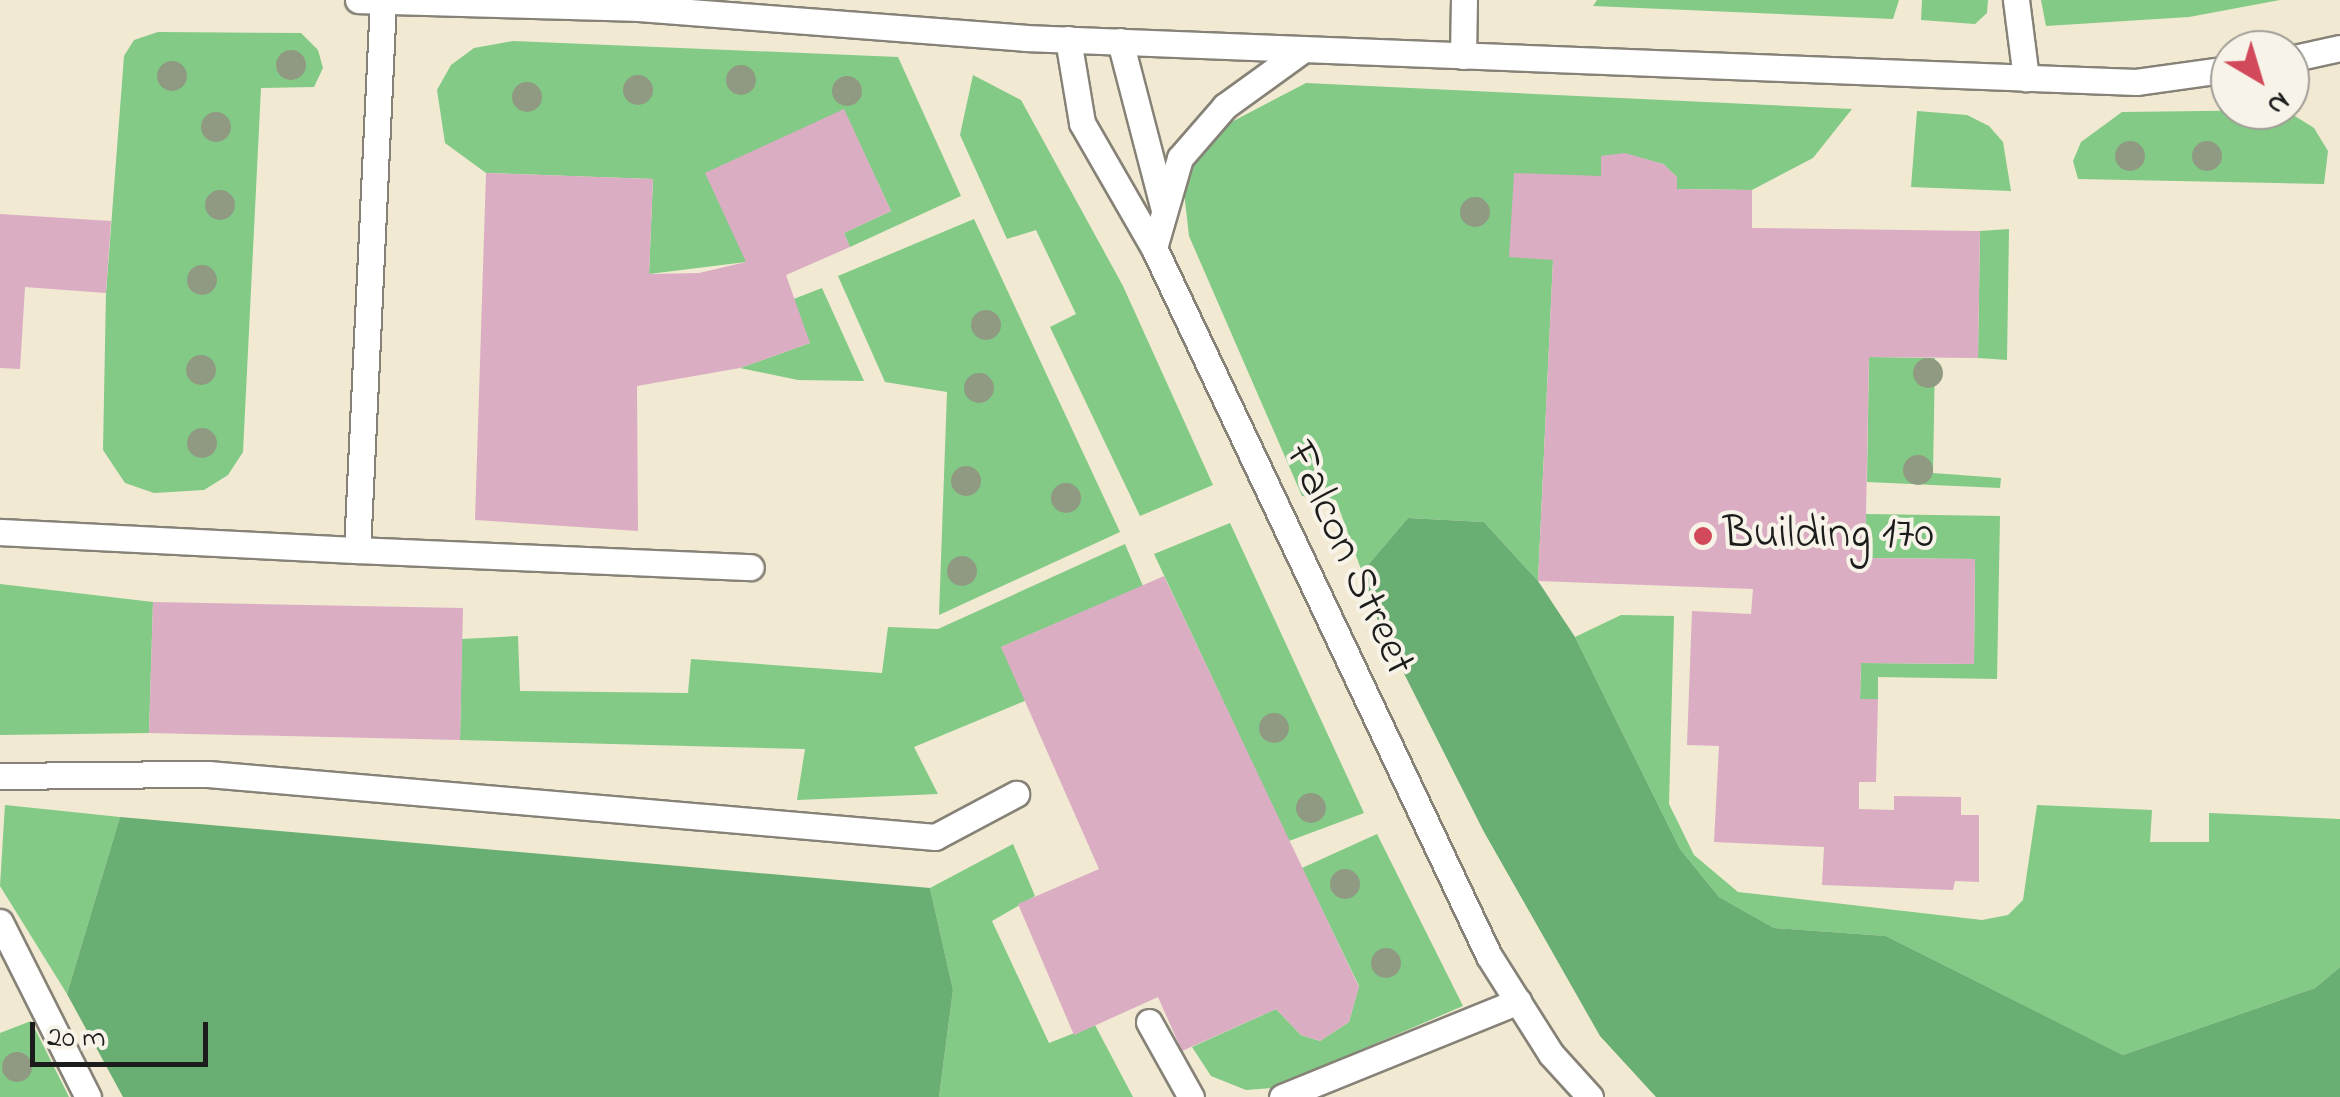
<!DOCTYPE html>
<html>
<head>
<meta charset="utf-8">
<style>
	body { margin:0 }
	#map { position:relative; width:2340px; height:1097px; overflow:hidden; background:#f1e9d2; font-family:"Indie Flower",sans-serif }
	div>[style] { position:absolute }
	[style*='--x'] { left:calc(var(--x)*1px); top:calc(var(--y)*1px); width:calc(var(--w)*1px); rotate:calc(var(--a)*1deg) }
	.green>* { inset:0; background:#82ca86 }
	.forest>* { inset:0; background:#69ae73 }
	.building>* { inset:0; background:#daadc3 }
	.roads { filter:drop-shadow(2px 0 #868277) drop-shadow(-2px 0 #868277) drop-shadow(0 2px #868277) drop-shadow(0 -2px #868277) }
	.service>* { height:25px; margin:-12.5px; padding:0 12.5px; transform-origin:12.5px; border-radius:12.5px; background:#fff }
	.trees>* { width:30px; height:30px; margin:-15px; border-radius:50%; background:#909a82 }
	.dots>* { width:28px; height:28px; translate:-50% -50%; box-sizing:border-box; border:5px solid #f7f3e8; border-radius:50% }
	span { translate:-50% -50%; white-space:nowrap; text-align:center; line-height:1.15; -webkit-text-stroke:8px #f7f3e8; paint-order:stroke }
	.poi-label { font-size:45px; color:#1c1c1c }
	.left { translate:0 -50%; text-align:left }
	.street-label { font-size:45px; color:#1c1c1c }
	.north { position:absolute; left:2210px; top:30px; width:100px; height:100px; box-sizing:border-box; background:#f7f3e8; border:2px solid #9f9d96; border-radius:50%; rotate:142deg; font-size:28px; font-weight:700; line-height:40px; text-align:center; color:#1c1c1c }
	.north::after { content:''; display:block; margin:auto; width:35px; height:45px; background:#d1495b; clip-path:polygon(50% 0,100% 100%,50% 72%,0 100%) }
	.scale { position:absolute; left:30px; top:1022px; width:178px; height:45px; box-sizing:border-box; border:5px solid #1c1c1c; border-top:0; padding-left:12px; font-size:30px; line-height:35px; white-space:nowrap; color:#1c1c1c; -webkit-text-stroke:8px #f7f3e8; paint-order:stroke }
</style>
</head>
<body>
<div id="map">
	<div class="green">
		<i style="clip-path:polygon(1597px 0,1899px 0,1893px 19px,1593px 6px)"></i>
		<i style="clip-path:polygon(1922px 0,1988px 0,1987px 13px,1975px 24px,1921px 20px)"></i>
		<i style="clip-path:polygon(2041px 0,2280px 0,2189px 17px,2046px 26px)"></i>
		<i style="clip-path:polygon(158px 32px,301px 33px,318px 50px,323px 68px,314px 87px,261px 88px,243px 452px,228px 475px,204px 490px,154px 493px,125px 483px,103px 450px,106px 293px,124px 56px,134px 40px)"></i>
		<i style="clip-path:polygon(513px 41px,898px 57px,961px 196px,850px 247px,844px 233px,891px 211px,844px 110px,746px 262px,649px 274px,653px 179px,486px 173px,445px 143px,437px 90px,451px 65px,474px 48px)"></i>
		<i style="clip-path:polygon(973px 75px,1021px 100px,1123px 286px,1213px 485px,1140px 516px,1050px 327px,1076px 314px,1036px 230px,1007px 239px,960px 135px)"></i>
		<i style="clip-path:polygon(1306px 83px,1852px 109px,1813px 158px,1752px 190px,1677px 189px,1677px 177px,1663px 164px,1625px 154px,1602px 156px,1601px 176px,1553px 260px,1538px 581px,1484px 522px,1408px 518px,1362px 572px,1336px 500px,1302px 496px,1189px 236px,1184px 192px,1198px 155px,1220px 128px)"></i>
		<i style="clip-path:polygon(2285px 110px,2314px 128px,2328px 151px,2324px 184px,2078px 179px,2073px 161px,2081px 142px,2122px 112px)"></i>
		<i style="clip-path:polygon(1917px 111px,1967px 115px,1989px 126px,2003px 142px,2011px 191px,1911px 187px)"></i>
		<i style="clip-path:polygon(974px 219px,1120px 532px,939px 615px,947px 392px,885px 382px,838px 276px)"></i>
		<i style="clip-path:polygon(2009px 229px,2007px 360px,1978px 358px,1980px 231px)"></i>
		<i style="clip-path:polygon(822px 288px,864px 381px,798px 380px,740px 368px,810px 343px,791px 300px)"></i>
		<i style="clip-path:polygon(1869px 357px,1935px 358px,1933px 473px,2001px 478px,2000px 488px,1867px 482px)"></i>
		<i style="clip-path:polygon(1866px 514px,2000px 516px,1997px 679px,1878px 677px,1878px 699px,1860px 699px,1861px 663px,1974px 664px,1975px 559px,1865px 558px)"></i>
		<i style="clip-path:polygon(1230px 523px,1364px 813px,1289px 841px,1154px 554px)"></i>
		<i style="clip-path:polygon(1125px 544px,1143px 586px,1001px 647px,1027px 700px,914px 747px,938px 794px,797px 800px,805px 749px,460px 740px,462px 639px,518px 636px,520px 691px,688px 693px,691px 659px,882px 673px,888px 627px,938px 629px)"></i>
		<i style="clip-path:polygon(0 584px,153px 602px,149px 733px,0 735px)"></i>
		<i style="clip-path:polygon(1621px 615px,1674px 616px,1669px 804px,1694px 855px,1738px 892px,1982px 920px,2008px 915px,2023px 900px,2037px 805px,2152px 810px,2150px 842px,2209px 842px,2209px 813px,2340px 819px,2340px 967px,2315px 988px,2123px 1055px,1886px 936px,1774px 928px,1719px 897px,1680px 849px,1575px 637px)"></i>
		<i style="clip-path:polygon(5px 805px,120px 817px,67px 994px,0 886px)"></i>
		<i style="clip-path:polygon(1377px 834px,1463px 1006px,1272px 1088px,1246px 1090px,1211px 1076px,1192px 1047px,1276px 1009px,1301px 1035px,1320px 1041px,1349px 1022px,1359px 986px,1302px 868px)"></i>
		<i style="clip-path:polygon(1013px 844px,1035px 896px,992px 921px,1049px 1043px,1095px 1025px,1133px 1097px,939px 1097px,953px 990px,930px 888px)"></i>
		<i style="clip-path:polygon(31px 1021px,69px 1097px,0 1097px,0 1033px)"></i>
	</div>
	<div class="forest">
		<i style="clip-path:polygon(1408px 518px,1484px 522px,1538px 581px,1575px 637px,1680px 849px,1719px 897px,1774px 928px,1886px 936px,2123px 1055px,2315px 988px,2340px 967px,2340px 1097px,1656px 1097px,1600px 1036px,1484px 832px,1379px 624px,1362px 572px)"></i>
		<i style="clip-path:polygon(120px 817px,930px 888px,953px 990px,939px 1097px,123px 1097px,67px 994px)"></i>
	</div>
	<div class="building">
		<i style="clip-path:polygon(844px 109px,891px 211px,844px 233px,850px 247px,786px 275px,810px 343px,740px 368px,637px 386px,638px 531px,475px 520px,486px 173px,653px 179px,649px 274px,699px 273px,746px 262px,705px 173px)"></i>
		<i style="clip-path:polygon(1625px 153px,1663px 164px,1677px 177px,1677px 189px,1752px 190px,1752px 228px,1980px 231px,1978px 358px,1869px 357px,1866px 514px,1865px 558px,1975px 559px,1974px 664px,1861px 663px,1860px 699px,1878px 699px,1876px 782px,1859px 782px,1859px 809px,1894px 810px,1894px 796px,1961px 797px,1961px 815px,1979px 815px,1979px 882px,1955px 881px,1953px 890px,1822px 885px,1824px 847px,1714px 842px,1719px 746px,1687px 745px,1692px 611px,1751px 614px,1753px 589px,1538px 581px,1553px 260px,1509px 257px,1514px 173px,1601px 176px,1601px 156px)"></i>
		<i style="clip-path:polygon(0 214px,111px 221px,106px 293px,25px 287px,20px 369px,0 368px)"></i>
		<i style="clip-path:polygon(1164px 576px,1359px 987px,1349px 1022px,1320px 1041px,1301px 1035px,1276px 1009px,1182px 1051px,1158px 997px,1074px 1035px,1018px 904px,1099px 869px,1001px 647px)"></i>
		<i style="clip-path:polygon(153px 602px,463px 608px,460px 740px,149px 733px)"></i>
	</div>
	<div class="roads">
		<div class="service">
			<i style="--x:358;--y:0;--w:280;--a:1.6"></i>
			<i style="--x:638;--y:8;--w:388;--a:4.4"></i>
			<i style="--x:1025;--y:38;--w:1112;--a:2.27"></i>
			<i style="--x:2136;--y:82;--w:95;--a:-7.9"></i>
			<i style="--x:2016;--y:0;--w:79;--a:82.7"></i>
			<i style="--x:1068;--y:39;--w:85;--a:80.5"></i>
			<i style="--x:1082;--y:123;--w:144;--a:60.1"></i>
			<i style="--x:1154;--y:248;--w:783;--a:64.68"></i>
			<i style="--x:1489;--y:956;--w:116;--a:57.7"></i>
			<i style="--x:1551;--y:1054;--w:58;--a:47.8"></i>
			<i style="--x:1120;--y:41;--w:171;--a:75.4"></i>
			<i style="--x:1463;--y:56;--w:56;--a:-89"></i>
			<i style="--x:2290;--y:59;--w:51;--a:-12.4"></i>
			<i style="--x:1154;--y:248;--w:94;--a:-73.9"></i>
			<i style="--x:1180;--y:158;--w:69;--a:-49.1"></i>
			<i style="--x:1225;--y:106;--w:97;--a:-35.8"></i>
			<i style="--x:0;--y:532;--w:357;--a:2.9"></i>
			<i style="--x:357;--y:550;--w:550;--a:-87.29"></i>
			<i style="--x:357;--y:550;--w:394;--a:2.5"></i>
			<i style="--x:0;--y:776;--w:208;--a:-0.6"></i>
			<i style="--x:208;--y:774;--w:730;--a:4.95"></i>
			<i style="--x:935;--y:837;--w:92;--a:-28"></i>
			<i style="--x:0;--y:922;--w:196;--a:63.3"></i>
			<i style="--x:1149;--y:1022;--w:86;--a:60.8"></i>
			<i style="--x:1282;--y:1097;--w:255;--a:-22.1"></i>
		</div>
	</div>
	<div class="trees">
		<i style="left:291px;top:65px"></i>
		<i style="left:172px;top:76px"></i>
		<i style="left:741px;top:80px"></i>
		<i style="left:638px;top:90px"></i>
		<i style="left:847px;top:91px"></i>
		<i style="left:527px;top:97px"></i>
		<i style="left:216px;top:127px"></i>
		<i style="left:2130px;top:156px"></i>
		<i style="left:2207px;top:156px"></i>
		<i style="left:220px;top:205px"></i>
		<i style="left:1475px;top:212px"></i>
		<i style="left:202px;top:280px"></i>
		<i style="left:986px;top:325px"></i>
		<i style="left:201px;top:370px"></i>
		<i style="left:1928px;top:373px"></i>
		<i style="left:979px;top:388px"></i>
		<i style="left:202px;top:443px"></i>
		<i style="left:1918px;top:470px"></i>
		<i style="left:966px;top:481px"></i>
		<i style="left:1066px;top:498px"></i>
		<i style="left:962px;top:571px"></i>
		<i style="left:1274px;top:728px"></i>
		<i style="left:1311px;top:808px"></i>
		<i style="left:1345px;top:884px"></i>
		<i style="left:1386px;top:963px"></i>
		<i style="left:17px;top:1067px"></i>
	</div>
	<div class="dots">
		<i style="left:1703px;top:536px;background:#d1495b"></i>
	</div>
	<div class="poi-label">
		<span class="left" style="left:1723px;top:536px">Building 170</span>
	</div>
	<div class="street-label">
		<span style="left:1348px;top:559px;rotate:65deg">Falcon Street</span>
	</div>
	<div class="north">N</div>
	<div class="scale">20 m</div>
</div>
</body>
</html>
